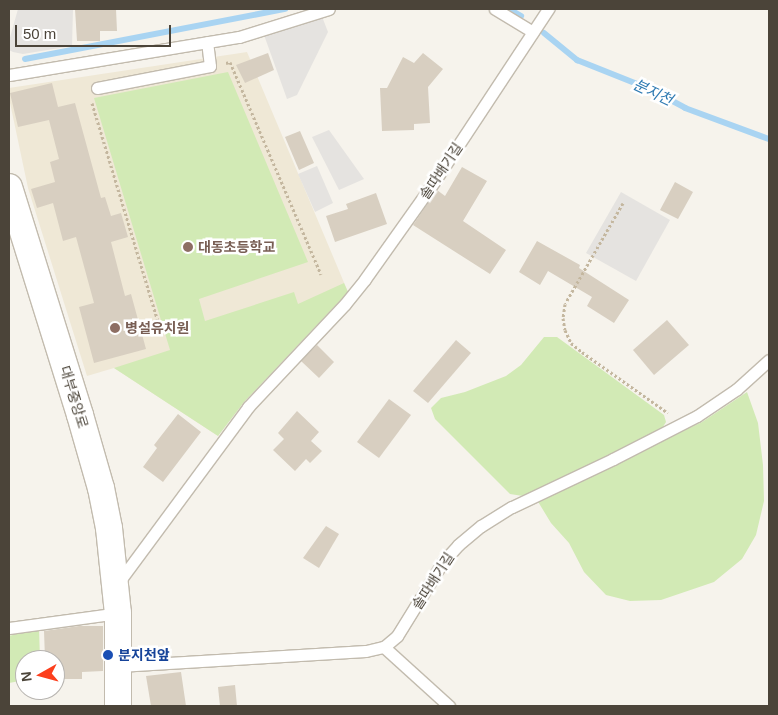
<!DOCTYPE html>
<html>
<head>
<meta charset="utf-8">
<style>
	body { margin:0 }
	#map { position:relative; width:778px; height:715px; overflow:hidden; background:#f6f3ec; font-family:Arial,"Noto Sans KR",sans-serif }
	div>[style] { position:absolute }
	[style*='--x'] { left:calc(var(--x)*1px); top:calc(var(--y)*1px); width:calc(var(--w)*1px); rotate:calc(var(--a)*1deg) }
	.education>* { inset:0; background:#efe8d6 }
	.green>* { inset:0; background:#d2eab5 }
	.parking>* { inset:0; background:#e5e3e0 }
	.stream>* { height:6px; margin:-3px; padding:0 3px; transform-origin:3px; border-radius:3px; background:#a9d4f2 }
	.building>* { inset:0; background:#d8cfc1 }
	.path>* { height:3px; margin-top:-1.5px; transform-origin:0; background:repeating-linear-gradient(90deg,#c4b79f 0 2.5px,transparent 0 5px) }
	.roads { filter:drop-shadow(1px 0 #c2bbae) drop-shadow(-1px 0 #c2bbae) drop-shadow(0 1px #c2bbae) drop-shadow(0 -1px #c2bbae) }
	.service>* { height:11px; margin:-5.5px; padding:0 5.5px; transform-origin:5.5px; border-radius:5.5px; background:#fff }
	.tertiary>* { height:26px; margin:-13px; padding:0 13px; transform-origin:13px; border-radius:13px; background:#fff }
	.dots>* { width:14px; height:14px; translate:-50% -50%; box-sizing:border-box; border:2px solid #fff; border-radius:50% }
	span { translate:-50% -50%; white-space:nowrap; text-align:center; line-height:1.15; -webkit-text-stroke:5px #fff; paint-order:stroke }
	.street-label { font-size:14px; color:#4b4439 }
	.education-label { font-size:14px; color:#785e54; font-weight:700 }
	.left { translate:0 -50%; text-align:left }
	.transit-label { font-size:14px; color:#164399; font-weight:700 }
	.water-label { font-size:15px; color:#2e7ab2; font-style:italic }
	.frame { position:absolute; inset:0; border:10px solid #4b4439; pointer-events:none }
	.north { position:absolute; left:15px; top:650px; width:50px; height:50px; box-sizing:border-box; background:#fff; border:1px solid #b7b4b0; border-radius:50%; rotate:263deg; font-size:14px; font-weight:700; line-height:20px; text-align:center; color:#4b4439 }
	.north::after { content:''; display:block; margin:auto; width:18px; height:22px; background:#fc3f1d; clip-path:polygon(50% 0,100% 100%,50% 72%,0 100%) }
	.scale { position:absolute; left:15px; top:25px; width:156px; height:22px; box-sizing:border-box; border:2px solid #4b4439; border-top:0; padding-left:6px; font-size:15px; line-height:18px; white-space:nowrap; color:#4b4439; -webkit-text-stroke:4px #fff; paint-order:stroke }
</style>
</head>
<body>
<div id="map">
	<div class="education">
		<i style="clip-path:polygon(247px 52px,348px 292px,244px 402px,218px 436px,114px 368px,87px 376px,28px 188px,9px 98px,9px 88px)"></i>
	</div>
	<div class="green">
		<i style="clip-path:polygon(228px 72px,308px 262px,199px 299px,205px 321px,294px 292px,298px 304px,344px 283px,348px 292px,244px 402px,218px 436px,114px 368px,170px 350px,94px 98px)"></i>
		<i style="clip-path:polygon(544px 337px,557px 337px,664px 415px,666px 422px,661px 430px,523px 496px,510px 494px,435px 419px,431px 408px,441px 398px,465px 392px,506px 376px,521px 365px)"></i>
		<i style="clip-path:polygon(747px 392px,758px 423px,763px 465px,764px 501px,756px 535px,742px 559px,714px 582px,661px 600px,630px 601px,606px 595px,584px 572px,569px 543px,551px 523px,537px 500px,702px 422px)"></i>
		<i style="clip-path:polygon(39px 628px,40px 660px,25px 660px,25px 680px,9px 683px,9px 636px)"></i>
	</div>
	<div class="parking">
		<i style="clip-path:polygon(18px 9px,73px 9px,72px 46px,23px 54px,13px 52px,9px 50px,9px 41px)"></i>
		<i style="clip-path:polygon(321px 14px,328px 32px,297px 95px,287px 99px,264px 35px)"></i>
		<i style="clip-path:polygon(329px 130px,364px 179px,339px 190px,312px 137px)"></i>
		<i style="clip-path:polygon(317px 166px,333px 203px,315px 212px,298px 174px)"></i>
		<i style="clip-path:polygon(621px 192px,670px 220px,636px 281px,586px 253px)"></i>
	</div>
	<div class="stream">
		<i style="--x:509;--y:9;--w:14;--a:30"></i>
		<i style="--x:544;--y:33;--w:43;--a:39.3"></i>
		<i style="--x:577;--y:60;--w:79;--a:21.7"></i>
		<i style="--x:650;--y:89;--w:40;--a:28"></i>
		<i style="--x:685;--y:108;--w:90;--a:20.3"></i>
		<i style="--x:25;--y:59;--w:265;--a:-10.9"></i>
	</div>
	<div class="building">
		<i style="clip-path:polygon(75px 9px,116px 9px,117px 31px,100px 31px,100px 41px,77px 41px)"></i>
		<i style="clip-path:polygon(268px 53px,274px 70px,245px 83px,236px 65px)"></i>
		<i style="clip-path:polygon(423px 53px,443px 69px,428px 87px,430px 123px,414px 124px,414px 130px,382px 131px,380px 88px,387px 88px,403px 57px,414px 63px)"></i>
		<i style="clip-path:polygon(52px 83px,58px 107px,75px 103px,101px 198px,105px 197px,111px 216px,121px 213px,128px 237px,111px 242px,125px 296px,131px 294px,146px 349px,94px 363px,79px 307px,94px 303px,76px 237px,63px 241px,53px 203px,37px 208px,31px 189px,55px 182px,50px 162px,59px 159px,49px 120px,18px 127px,10px 93px)"></i>
		<i style="clip-path:polygon(300px 131px,314px 163px,299px 170px,285px 137px)"></i>
		<i style="clip-path:polygon(462px 167px,487px 181px,463px 221px,506px 250px,490px 274px,413px 225px,437px 190px,445px 196px)"></i>
		<i style="clip-path:polygon(675px 182px,693px 192px,678px 219px,660px 210px)"></i>
		<i style="clip-path:polygon(376px 193px,387px 224px,335px 242px,326px 216px,348px 209px,346px 204px)"></i>
		<i style="clip-path:polygon(537px 241px,580px 265px,579px 268px,629px 300px,614px 323px,587px 306px,592px 297px,548px 271px,540px 285px,519px 272px)"></i>
		<i style="clip-path:polygon(667px 320px,689px 345px,654px 375px,633px 350px)"></i>
		<i style="clip-path:polygon(456px 340px,471px 353px,428px 403px,413px 391px)"></i>
		<i style="clip-path:polygon(317px 345px,334px 362px,319px 378px,301px 361px)"></i>
		<i style="clip-path:polygon(389px 399px,411px 415px,379px 458px,357px 442px)"></i>
		<i style="clip-path:polygon(297px 411px,319px 432px,311px 441px,322px 451px,310px 463px,306px 459px,295px 471px,273px 450px,284px 439px,278px 433px)"></i>
		<i style="clip-path:polygon(178px 414px,201px 432px,163px 482px,143px 467px,157px 448px,154px 445px)"></i>
		<i style="clip-path:polygon(326px 526px,339px 534px,319px 568px,303px 558px)"></i>
		<i style="clip-path:polygon(79px 626px,103px 626px,103px 671px,82px 672px,82px 679px,55px 679px,55px 659px,45px 659px,44px 631px)"></i>
		<i style="clip-path:polygon(181px 672px,186px 706px,151px 706px,146px 676px)"></i>
		<i style="clip-path:polygon(235px 685px,237px 706px,220px 706px,218px 687px)"></i>
	</div>
	<div class="path">
		<i style="--x:226;--y:63;--w:4;--a:-14"></i>
		<i style="--x:230;--y:62;--w:231;--a:66.8"></i>
		<i style="--x:92;--y:103;--w:239;--a:73.2"></i>
		<i style="--x:623;--y:203;--w:116;--a:119.9"></i>
		<i style="--x:565;--y:304;--w:14;--a:98"></i>
		<i style="--x:563;--y:318;--w:12;--a:81"></i>
		<i style="--x:565;--y:330;--w:14;--a:65"></i>
		<i style="--x:571;--y:343;--w:14;--a:39"></i>
		<i style="--x:582;--y:352;--w:105;--a:35.3"></i>
	</div>
	<div class="roads">
		<div class="service">
			<i style="--x:495;--y:9;--w:44;--a:31.2"></i>
			<i style="--x:9;--y:75;--w:233;--a:-9.4"></i>
			<i style="--x:239;--y:37;--w:94;--a:-17.3"></i>
			<i style="--x:97;--y:88;--w:115;--a:-11"></i>
			<i style="--x:210;--y:66;--w:24;--a:-97"></i>
			<i style="--x:118;--y:583;--w:219;--a:-53.5"></i>
			<i style="--x:248;--y:407;--w:141;--a:-46.7"></i>
			<i style="--x:345;--y:304;--w:32;--a:-51"></i>
			<i style="--x:365;--y:279;--w:123;--a:-54.6"></i>
			<i style="--x:436;--y:179;--w:204;--a:-56.6"></i>
			<i style="--x:9;--y:628;--w:110;--a:-7.8"></i>
			<i style="--x:384;--y:647;--w:88;--a:42.2"></i>
			<i style="--x:119;--y:666;--w:247;--a:-3.5"></i>
			<i style="--x:366;--y:651;--w:18;--a:-13"></i>
			<i style="--x:384;--y:647;--w:17;--a:-40"></i>
			<i style="--x:397;--y:636;--w:86;--a:-58.3"></i>
			<i style="--x:442;--y:563;--w:24;--a:-48"></i>
			<i style="--x:458;--y:545;--w:30;--a:-40"></i>
			<i style="--x:481;--y:526;--w:36;--a:-32"></i>
			<i style="--x:512;--y:507;--w:112;--a:-25.4"></i>
			<i style="--x:613;--y:459;--w:94;--a:-27.1"></i>
			<i style="--x:697;--y:416;--w:48;--a:-34"></i>
			<i style="--x:737;--y:389;--w:43;--a:-42.2"></i>
		</div>
		<div class="tertiary">
			<i style="--x:9;--y:187;--w:239;--a:72.7"></i>
			<i style="--x:80;--y:415;--w:76;--a:74"></i>
			<i style="--x:101;--y:488;--w:41;--a:78.7"></i>
			<i style="--x:109;--y:528;--w:85;--a:84"></i>
			<i style="--x:118;--y:613;--w:93;--a:90"></i>
		</div>
	</div>
	<div class="dots">
		<i style="left:188px;top:247px;background:#8d6e63"></i>
		<i style="left:115px;top:328px;background:#8d6e63"></i>
		<i style="left:108px;top:655px;background:#1a4fb4"></i>
	</div>
	<div class="street-label">
		<span style="left:441px;top:171px;rotate:-56deg">솔따배기길</span>
		<span style="left:74px;top:397px;rotate:73deg">대부중앙로</span>
		<span style="left:433px;top:581px;rotate:-57deg">솔따배기길</span>
	</div>
	<div class="education-label">
		<span class="left" style="left:198px;top:247px">대동초등학교</span>
		<span class="left" style="left:125px;top:328px">병설유치원</span>
	</div>
	<div class="transit-label">
		<span class="left" style="left:118px;top:655px">분지천앞</span>
	</div>
	<div class="water-label">
		<span style="left:653px;top:92px;rotate:25deg">분지천</span>
	</div>
	<div class="frame"></div>
	<div class="north">N</div>
	<div class="scale">50 m</div>
</div>
</body>
</html>
